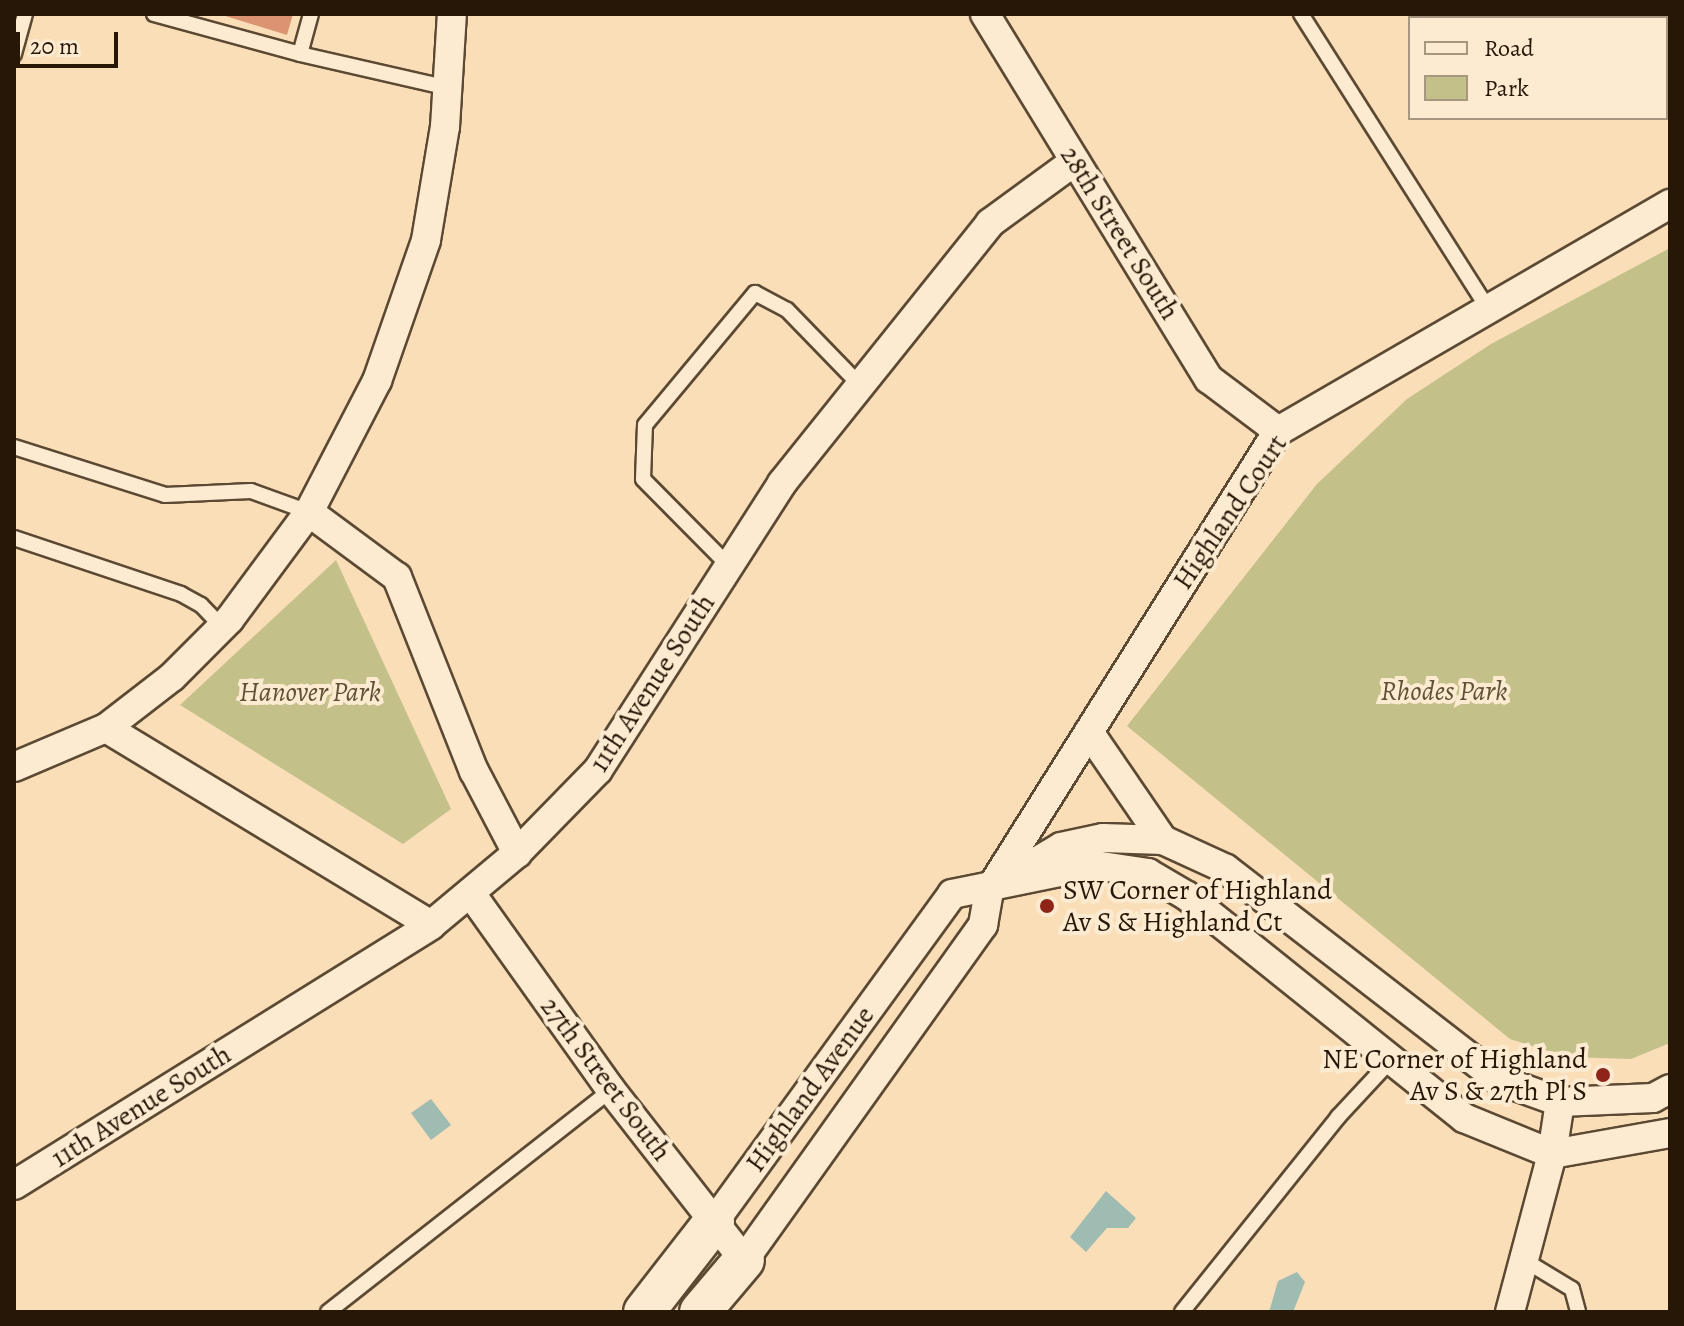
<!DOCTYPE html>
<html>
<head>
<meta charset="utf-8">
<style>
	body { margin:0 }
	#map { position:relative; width:1684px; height:1326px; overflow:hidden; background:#fadeb8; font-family:Alegreya,serif }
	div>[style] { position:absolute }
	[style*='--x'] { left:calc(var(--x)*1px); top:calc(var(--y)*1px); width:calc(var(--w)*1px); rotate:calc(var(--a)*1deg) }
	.green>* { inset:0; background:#c4c08a }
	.water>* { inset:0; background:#9ebcb1 }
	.building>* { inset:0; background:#db9372 }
	.roads { filter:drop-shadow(2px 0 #5c4933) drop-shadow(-2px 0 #5c4933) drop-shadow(0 2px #5c4933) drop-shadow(0 -2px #5c4933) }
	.lane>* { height:14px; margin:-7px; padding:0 7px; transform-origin:7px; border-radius:7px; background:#fcead1 }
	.street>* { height:28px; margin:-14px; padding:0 14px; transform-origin:14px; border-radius:14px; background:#fcead1 }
	.secondary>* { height:40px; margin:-20px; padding:0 20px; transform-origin:20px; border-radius:20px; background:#fcead1 }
	.dots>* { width:22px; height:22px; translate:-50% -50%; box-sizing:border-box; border:4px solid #fcead1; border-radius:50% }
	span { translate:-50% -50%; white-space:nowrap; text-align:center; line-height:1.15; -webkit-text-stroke:8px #fcead1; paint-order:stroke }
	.street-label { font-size:28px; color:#271707 }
	.park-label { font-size:28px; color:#5e5235; font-style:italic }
	.poi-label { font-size:28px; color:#271707 }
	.left { translate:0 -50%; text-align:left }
	.right { translate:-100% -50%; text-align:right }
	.frame { position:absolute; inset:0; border:16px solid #271707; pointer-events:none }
	.legend { position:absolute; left:1408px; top:16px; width:260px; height:104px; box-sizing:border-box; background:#fcead1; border:2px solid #a79680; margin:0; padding:10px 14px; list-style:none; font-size:24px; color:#271707 }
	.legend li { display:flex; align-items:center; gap:16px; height:40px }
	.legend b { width:40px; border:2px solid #a79680 }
	.scale { position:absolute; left:16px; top:32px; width:102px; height:36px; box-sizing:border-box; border:4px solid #271707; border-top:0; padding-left:10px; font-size:24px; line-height:28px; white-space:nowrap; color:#271707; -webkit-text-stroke:6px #fcead1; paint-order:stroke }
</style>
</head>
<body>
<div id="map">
	<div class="green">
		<i style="clip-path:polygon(1670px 248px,1670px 1043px,1631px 1059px,1568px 1057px,1510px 1039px,1127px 726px,1317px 484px,1407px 399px,1491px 344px)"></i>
		<i style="clip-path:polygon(336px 560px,451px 809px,403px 844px,180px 705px)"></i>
	</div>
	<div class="water">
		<i style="clip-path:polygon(431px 1099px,451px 1125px,431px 1140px,411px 1113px)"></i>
		<i style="clip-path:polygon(1106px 1191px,1136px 1218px,1128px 1228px,1107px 1228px,1086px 1252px,1070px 1237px)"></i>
		<i style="clip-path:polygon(1297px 1272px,1305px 1282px,1293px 1312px,1269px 1312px,1278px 1281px)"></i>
	</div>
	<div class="building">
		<i style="clip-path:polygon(219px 14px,293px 14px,287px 35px)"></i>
	</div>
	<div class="roads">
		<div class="lane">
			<i style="--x:154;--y:14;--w:151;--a:15.3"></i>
			<i style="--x:311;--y:14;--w:41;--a:105.4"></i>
			<i style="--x:300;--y:54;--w:152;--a:12.9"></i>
			<i style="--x:1301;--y:14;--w:351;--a:57.6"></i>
			<i style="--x:14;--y:54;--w:41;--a:-74.6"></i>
			<i style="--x:14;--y:447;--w:158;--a:17.6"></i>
			<i style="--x:165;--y:495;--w:86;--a:-2.7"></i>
			<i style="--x:251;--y:491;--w:62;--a:19.9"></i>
			<i style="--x:14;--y:538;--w:176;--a:18.5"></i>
			<i style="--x:181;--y:594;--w:23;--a:29"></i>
			<i style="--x:201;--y:605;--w:30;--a:46"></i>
			<i style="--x:729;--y:566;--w:122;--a:-134.7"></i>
			<i style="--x:643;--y:479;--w:54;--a:-87.9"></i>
			<i style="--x:645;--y:425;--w:172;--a:-50.2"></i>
			<i style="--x:755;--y:293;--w:36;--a:28"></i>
			<i style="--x:787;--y:310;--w:105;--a:45.8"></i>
			<i style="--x:1524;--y:1260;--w:56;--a:31.1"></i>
			<i style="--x:1572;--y:1289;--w:24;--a:75"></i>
			<i style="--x:328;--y:1312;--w:360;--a:-38.1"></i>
			<i style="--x:1182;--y:1312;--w:250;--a:-51.3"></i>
			<i style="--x:1338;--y:1117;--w:76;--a:-47.1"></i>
		</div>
		<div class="street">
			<i style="--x:985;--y:14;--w:428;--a:58.5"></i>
			<i style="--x:1209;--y:379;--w:86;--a:37"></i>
			<i style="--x:309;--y:512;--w:109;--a:36.5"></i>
			<i style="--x:397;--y:577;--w:209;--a:68.4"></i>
			<i style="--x:474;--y:771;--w:93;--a:62.3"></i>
			<i style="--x:106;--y:728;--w:380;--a:31.2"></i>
			<i style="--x:1089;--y:732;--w:131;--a:55.6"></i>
			<i style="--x:14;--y:767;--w:100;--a:-23"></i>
			<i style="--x:106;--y:728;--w:83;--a:-37.7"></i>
			<i style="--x:172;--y:677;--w:81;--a:-45"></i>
			<i style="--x:229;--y:620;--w:134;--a:-53.5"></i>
			<i style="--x:309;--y:512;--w:148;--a:-62.6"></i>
			<i style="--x:377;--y:381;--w:149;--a:-70.8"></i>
			<i style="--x:426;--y:240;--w:115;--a:-80.5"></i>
			<i style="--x:445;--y:127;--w:113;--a:-86.5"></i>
			<i style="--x:1019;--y:872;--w:49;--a:-30.8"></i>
			<i style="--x:1061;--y:847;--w:43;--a:-12.1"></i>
			<i style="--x:1103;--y:838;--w:60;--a:1.9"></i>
			<i style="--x:1163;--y:840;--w:69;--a:24.7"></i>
			<i style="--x:1226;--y:869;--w:345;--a:37.7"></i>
			<i style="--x:1499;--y:1080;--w:65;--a:19.8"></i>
			<i style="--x:1560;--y:1102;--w:93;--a:-2.5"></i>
			<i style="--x:1653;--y:1098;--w:19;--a:-28"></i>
			<i style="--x:472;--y:895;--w:239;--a:54.5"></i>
			<i style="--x:611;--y:1090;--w:216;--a:52"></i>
			<i style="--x:744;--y:1260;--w:412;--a:-54.5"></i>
			<i style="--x:983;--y:925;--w:35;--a:-80"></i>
			<i style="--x:989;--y:891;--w:543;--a:-57.86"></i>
			<i style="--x:1278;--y:431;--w:453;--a:-30.1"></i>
			<i style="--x:14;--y:1185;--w:491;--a:-31.9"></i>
			<i style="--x:431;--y:925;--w:112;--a:-39.9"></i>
			<i style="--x:517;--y:853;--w:116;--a:-45.7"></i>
			<i style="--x:598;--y:770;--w:341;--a:-57.3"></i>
			<i style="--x:782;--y:483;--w:333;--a:-51.3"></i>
			<i style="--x:990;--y:223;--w:105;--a:-36.1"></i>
			<i style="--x:714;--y:1222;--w:405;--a:-54"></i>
			<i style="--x:952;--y:894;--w:146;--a:-11.5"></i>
			<i style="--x:1095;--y:865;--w:54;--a:8.6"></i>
			<i style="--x:1148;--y:873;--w:45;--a:30.5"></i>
			<i style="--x:1187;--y:896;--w:355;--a:38.7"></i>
			<i style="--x:1464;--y:1118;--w:95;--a:22.2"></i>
			<i style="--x:1552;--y:1154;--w:120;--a:-10.1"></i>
			<i style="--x:1510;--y:1312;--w:163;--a:-75.1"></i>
			<i style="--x:1552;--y:1154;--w:53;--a:-81.3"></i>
		</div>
		<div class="secondary">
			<i style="--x:644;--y:1312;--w:114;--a:-52.1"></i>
			<i style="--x:700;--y:1312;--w:68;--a:-49.8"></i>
		</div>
	</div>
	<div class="dots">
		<i style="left:1047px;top:906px;background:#8f2418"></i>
		<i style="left:1603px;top:1075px;background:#8f2418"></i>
	</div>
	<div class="street-label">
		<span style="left:1120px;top:233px;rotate:58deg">28th Street South</span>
		<span style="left:1230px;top:512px;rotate:-56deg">Highland Court</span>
		<span style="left:652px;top:683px;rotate:-57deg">11th Avenue South</span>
		<span style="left:606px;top:1079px;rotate:53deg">27th Street South</span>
		<span style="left:810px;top:1089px;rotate:-54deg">Highland Avenue</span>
		<span style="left:141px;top:1106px;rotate:-32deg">11th Avenue South</span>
	</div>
	<div class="park-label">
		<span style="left:1444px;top:691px">Rhodes Park</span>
		<span style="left:310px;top:692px">Hanover Park</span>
	</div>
	<div class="poi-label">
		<span class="left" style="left:1063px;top:906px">SW Corner of Highland<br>Av S &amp; Highland Ct</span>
		<span class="right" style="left:1587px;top:1075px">NE Corner of Highland<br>Av S &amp; 27th Pl S</span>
	</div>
	<div class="frame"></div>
	<ul class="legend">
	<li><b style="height:10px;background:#fcead1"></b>Road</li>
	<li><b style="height:22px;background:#c4c08a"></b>Park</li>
	</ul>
	<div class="scale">20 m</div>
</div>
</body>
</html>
